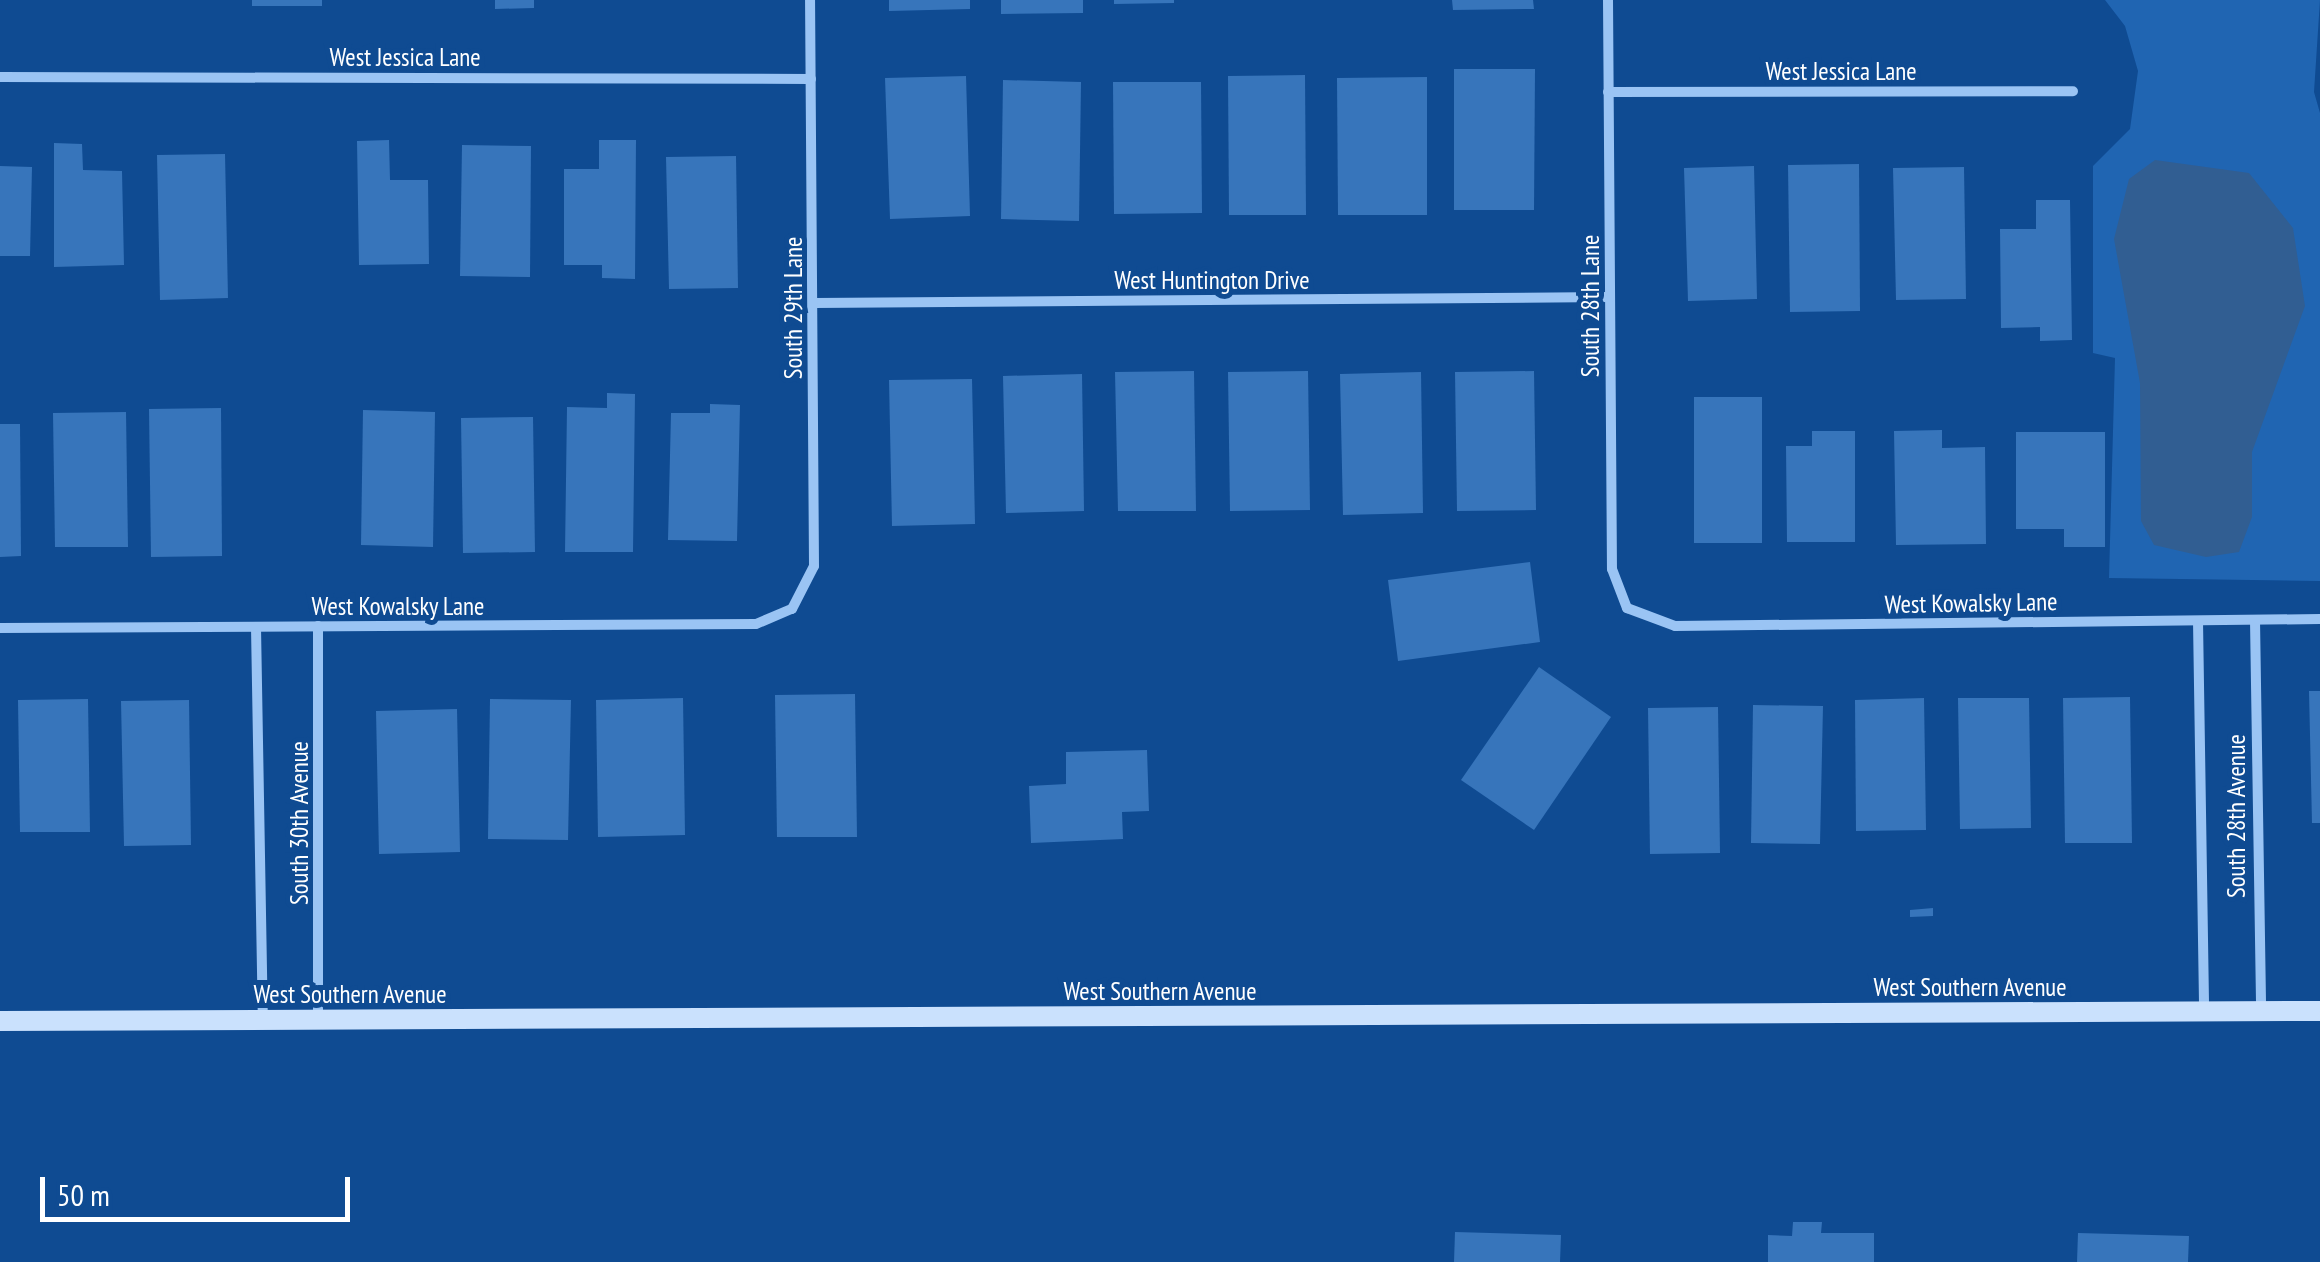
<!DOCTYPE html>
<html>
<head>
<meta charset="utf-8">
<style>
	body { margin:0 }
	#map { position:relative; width:2320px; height:1262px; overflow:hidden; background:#0f4b92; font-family:"PT Sans Narrow",sans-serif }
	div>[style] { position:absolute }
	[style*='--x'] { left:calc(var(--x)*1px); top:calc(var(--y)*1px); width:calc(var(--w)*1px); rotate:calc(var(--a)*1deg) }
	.green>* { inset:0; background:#2065b2 }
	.water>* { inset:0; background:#315e92 }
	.building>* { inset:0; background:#3775bb }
	.minor>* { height:10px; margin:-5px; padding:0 5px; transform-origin:5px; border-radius:5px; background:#9ac4f4 }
	.secondary>* { height:20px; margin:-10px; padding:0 10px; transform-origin:10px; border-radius:10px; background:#cae1fd }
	span { translate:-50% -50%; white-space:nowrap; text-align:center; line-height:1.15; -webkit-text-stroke:10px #0f4b92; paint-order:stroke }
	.street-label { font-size:25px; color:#fff }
	.scale { position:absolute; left:40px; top:1177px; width:310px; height:45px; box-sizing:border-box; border:5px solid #fff; border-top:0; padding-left:12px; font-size:30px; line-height:35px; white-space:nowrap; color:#fff; -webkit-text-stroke:8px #0f4b92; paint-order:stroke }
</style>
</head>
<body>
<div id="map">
	<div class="green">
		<i style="clip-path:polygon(2105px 0,2320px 0,2314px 92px,2320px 113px,2320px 581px,2109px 578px,2115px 358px,2093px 353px,2093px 166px,2130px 129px,2138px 71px,2125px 26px)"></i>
	</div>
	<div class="water">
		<i style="clip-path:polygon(2155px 160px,2249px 173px,2293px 228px,2305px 306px,2252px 452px,2252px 517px,2239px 552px,2206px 557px,2154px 545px,2141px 521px,2140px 383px,2114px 239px,2129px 179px)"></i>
	</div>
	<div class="building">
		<i style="clip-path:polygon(252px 0,322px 0,322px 6px,252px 6px)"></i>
		<i style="clip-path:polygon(495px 0,534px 0,534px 8px,495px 9px)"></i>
		<i style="clip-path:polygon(889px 0,970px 0,970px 9px,889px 11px)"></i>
		<i style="clip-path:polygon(1001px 0,1083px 0,1083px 13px,1001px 14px)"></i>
		<i style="clip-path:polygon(1114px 0,1174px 0,1174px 3px,1114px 4px)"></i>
		<i style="clip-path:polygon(1452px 0,1533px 0,1534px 9px,1453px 10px)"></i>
		<i style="clip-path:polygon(1454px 69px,1535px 69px,1534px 210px,1454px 210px)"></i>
		<i style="clip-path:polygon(1305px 75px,1306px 215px,1229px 215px,1228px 76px)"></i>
		<i style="clip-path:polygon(966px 76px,970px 216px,890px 219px,885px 78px)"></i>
		<i style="clip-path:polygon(1427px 77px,1427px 215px,1338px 215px,1337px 78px)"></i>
		<i style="clip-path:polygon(1003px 80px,1081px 82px,1079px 221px,1001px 219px)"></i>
		<i style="clip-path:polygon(1113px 82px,1201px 82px,1202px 213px,1114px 214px)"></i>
		<i style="clip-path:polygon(389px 140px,390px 180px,428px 180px,429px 264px,359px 265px,357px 141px)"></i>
		<i style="clip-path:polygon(599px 140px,636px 140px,635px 279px,602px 278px,602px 265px,564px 265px,564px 169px,599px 169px)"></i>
		<i style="clip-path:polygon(54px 143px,82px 144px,83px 170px,122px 171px,124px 265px,54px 267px)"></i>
		<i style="clip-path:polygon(462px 145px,531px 146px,530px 277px,460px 276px)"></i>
		<i style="clip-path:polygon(225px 154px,228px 298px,160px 300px,157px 155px)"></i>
		<i style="clip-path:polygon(736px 156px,738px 288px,669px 289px,666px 157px)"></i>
		<i style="clip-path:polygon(1859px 164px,1860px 311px,1790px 312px,1788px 165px)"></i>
		<i style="clip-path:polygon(0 166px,32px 167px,30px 256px,0 256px)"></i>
		<i style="clip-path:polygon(1754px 166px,1757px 299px,1688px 301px,1684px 168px)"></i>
		<i style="clip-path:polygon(1964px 167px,1966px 299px,1896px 300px,1893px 168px)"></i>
		<i style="clip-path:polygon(2036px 200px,2070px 200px,2072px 340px,2040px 341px,2040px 327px,2001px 328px,2000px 229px,2036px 229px)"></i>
		<i style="clip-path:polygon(1194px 371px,1196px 511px,1118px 511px,1115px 372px)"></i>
		<i style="clip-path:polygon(1308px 371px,1310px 510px,1230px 511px,1228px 372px)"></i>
		<i style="clip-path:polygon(1534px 371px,1536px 510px,1457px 511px,1455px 372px)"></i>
		<i style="clip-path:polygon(1421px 372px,1423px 513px,1343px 515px,1340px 374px)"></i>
		<i style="clip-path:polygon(1082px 374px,1084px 511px,1006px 513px,1003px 376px)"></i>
		<i style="clip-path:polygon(972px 379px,975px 524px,892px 526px,889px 380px)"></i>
		<i style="clip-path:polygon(607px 393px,635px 394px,633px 552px,565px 552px,567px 407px,607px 408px)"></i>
		<i style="clip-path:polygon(1694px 397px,1762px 397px,1762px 543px,1694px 543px)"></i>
		<i style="clip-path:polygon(710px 404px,740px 405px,737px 541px,668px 540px,671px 413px,710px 413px)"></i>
		<i style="clip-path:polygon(221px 408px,222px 556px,151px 557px,149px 409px)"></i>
		<i style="clip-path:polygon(363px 410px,435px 412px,433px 547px,361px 545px)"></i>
		<i style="clip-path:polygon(126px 412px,128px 547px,55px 547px,53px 413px)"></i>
		<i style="clip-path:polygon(533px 417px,535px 552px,463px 553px,461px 418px)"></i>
		<i style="clip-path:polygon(0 424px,20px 424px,21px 556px,0 557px)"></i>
		<i style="clip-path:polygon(1942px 430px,1942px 448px,1985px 447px,1986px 544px,1896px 545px,1894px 431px)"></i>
		<i style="clip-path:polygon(1812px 431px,1855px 431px,1855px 542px,1787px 542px,1786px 446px,1812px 446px)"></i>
		<i style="clip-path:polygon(2016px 432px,2105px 432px,2105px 547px,2064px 547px,2064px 529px,2016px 529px)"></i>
		<i style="clip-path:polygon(1530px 562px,1540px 642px,1398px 661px,1388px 580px)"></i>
		<i style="clip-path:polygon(1539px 667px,1611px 717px,1534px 830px,1461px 780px)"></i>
		<i style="clip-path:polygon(2309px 691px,2320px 691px,2320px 823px,2312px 823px)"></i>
		<i style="clip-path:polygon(855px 694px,857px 837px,777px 837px,775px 695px)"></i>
		<i style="clip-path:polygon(2130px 697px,2132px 843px,2065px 843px,2063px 698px)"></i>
		<i style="clip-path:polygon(683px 698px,685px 835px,598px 837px,596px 700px)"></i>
		<i style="clip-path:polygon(1924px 698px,1926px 830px,1856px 831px,1855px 700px)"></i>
		<i style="clip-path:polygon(1958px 698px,2029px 698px,2031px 828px,1960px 829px)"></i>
		<i style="clip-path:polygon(88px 699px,90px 832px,20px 832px,18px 700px)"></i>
		<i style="clip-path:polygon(490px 699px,571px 700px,568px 840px,488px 839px)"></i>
		<i style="clip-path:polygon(189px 700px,191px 845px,124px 846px,121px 701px)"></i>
		<i style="clip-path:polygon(1753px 705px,1823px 706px,1820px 844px,1751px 843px)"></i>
		<i style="clip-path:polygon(1718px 707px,1720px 853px,1650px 854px,1648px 708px)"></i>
		<i style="clip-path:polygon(457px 709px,460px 852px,379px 854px,376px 711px)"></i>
		<i style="clip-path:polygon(1147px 750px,1149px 811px,1122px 812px,1123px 839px,1031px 843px,1029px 786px,1066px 784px,1066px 752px)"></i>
		<i style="clip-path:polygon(1933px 908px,1933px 916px,1910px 917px,1910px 910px)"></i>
		<i style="clip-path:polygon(1793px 1222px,1822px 1222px,1821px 1233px,1874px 1233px,1874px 1262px,1768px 1262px,1768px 1235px,1792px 1236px)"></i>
		<i style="clip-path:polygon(1455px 1232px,1561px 1235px,1560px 1262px,1454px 1262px)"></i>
		<i style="clip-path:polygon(2078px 1233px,2189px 1236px,2188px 1262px,2077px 1262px)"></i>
	</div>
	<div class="minor">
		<i style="--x:1608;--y:0;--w:569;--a:89.6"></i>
		<i style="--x:1612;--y:569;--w:42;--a:69"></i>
		<i style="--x:1627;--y:608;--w:51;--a:20.6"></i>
		<i style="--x:1675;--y:626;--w:645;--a:-0.62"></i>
		<i style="--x:0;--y:77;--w:811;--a:0.14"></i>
		<i style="--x:1608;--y:92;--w:465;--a:-0.1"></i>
		<i style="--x:814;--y:303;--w:796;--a:-0.43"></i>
		<i style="--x:2255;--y:620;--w:391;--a:89.1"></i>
		<i style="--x:2198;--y:621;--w:390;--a:89.1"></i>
		<i style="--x:318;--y:626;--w:393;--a:90"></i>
		<i style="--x:256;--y:627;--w:392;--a:89"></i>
		<i style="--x:0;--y:628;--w:756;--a:-0.3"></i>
		<i style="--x:756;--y:624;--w:39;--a:-23"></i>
		<i style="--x:792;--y:609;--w:48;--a:-62.9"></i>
		<i style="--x:814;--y:566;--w:566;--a:-90.4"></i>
	</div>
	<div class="secondary">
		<i style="--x:0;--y:1021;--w:2320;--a:-0.25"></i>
	</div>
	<div class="street-label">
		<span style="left:405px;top:57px">West Jessica Lane</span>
		<span style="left:1841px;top:71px">West Jessica Lane</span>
		<span style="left:1212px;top:280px">West Huntington Drive</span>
		<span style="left:1590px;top:306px;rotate:-90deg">South 28th Lane</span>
		<span style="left:793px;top:308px;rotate:-90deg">South 29th Lane</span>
		<span style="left:1971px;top:603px;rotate:-1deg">West Kowalsky Lane</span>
		<span style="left:398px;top:606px">West Kowalsky Lane</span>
		<span style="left:2236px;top:816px;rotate:-90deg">South 28th Avenue</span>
		<span style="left:299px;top:823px;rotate:-90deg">South 30th Avenue</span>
		<span style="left:1970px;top:987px">West Southern Avenue</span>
		<span style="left:1160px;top:991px">West Southern Avenue</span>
		<span style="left:350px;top:994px">West Southern Avenue</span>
	</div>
	<div class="scale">50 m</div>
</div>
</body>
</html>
